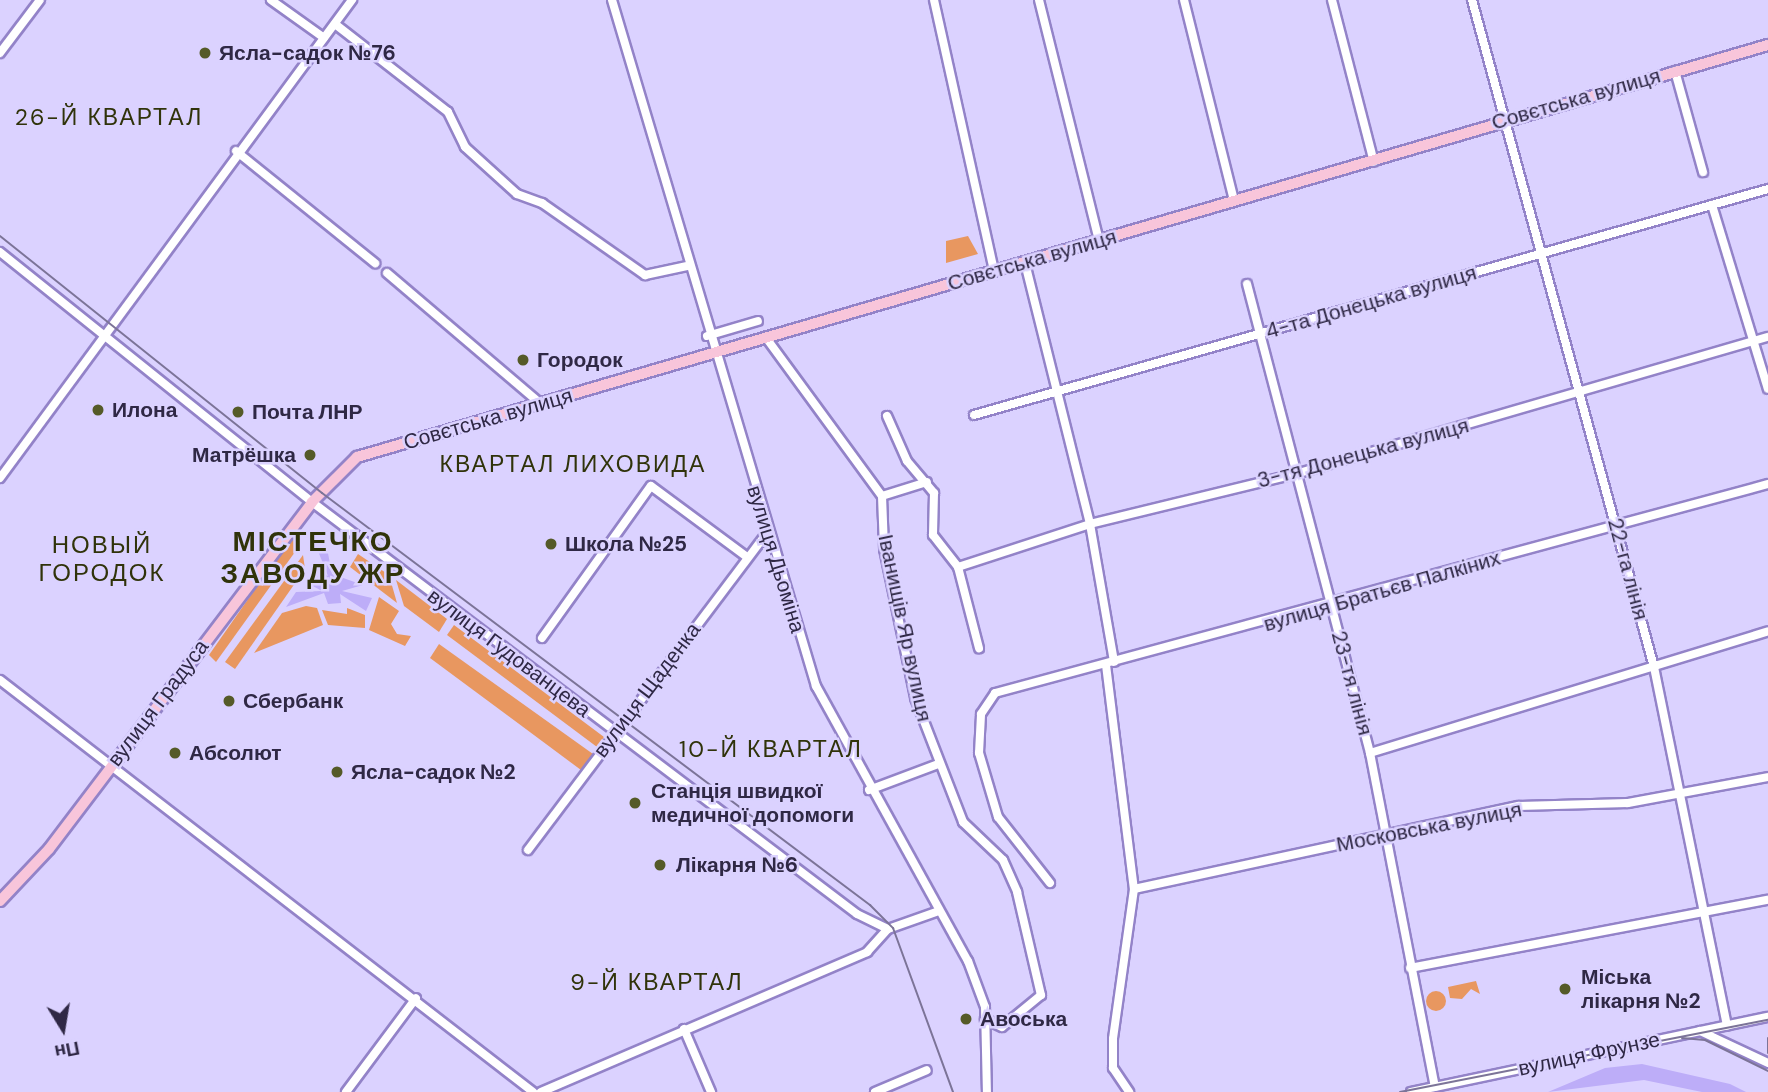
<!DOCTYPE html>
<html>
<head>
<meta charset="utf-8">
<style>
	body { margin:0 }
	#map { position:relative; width:1768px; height:1092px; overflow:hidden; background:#dbd2ff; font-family:"DM Sans",sans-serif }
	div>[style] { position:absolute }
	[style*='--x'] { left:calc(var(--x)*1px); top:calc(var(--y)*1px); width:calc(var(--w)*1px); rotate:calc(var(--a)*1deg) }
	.green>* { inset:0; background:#e89760 }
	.round { border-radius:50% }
	.water>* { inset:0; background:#bdadf8 }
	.roads { filter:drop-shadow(2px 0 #9383c8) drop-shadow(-2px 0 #9383c8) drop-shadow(0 2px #9383c8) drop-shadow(0 -2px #9383c8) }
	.minor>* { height:8px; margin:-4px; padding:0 4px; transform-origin:4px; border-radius:4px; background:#fff }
	.major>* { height:10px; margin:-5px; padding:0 5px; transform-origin:5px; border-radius:5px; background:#f8c5da }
	.tram>* { height:2px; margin:-1px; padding:0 1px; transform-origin:1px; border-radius:1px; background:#7c7498 }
	.dots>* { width:19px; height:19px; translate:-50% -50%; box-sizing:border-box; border:4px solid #dbd2ff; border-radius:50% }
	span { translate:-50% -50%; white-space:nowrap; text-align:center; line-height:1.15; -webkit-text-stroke:5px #dbd2ff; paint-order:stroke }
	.poi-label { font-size:21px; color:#2f2845; font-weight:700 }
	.left { translate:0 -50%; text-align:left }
	.right { translate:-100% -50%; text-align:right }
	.street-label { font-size:21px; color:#2f2845 }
	.neighbourhood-label { font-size:23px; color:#30330a; letter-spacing:2px }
	.quarter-label { font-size:24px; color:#30330a; letter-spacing:2px }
	.district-label { font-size:28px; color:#30330a; font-weight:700; letter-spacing:2px }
	.north { position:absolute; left:28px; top:994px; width:70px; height:70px; -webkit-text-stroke:5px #dbd2ff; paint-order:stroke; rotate:169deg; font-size:19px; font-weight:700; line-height:28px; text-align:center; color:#2f2845 }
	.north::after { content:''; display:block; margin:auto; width:24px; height:32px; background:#2f2845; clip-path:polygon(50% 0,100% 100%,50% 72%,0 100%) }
</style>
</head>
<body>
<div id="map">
	<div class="green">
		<i style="clip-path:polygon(968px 236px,978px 254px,946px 263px,946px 241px)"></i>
		<i style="clip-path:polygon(295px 532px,300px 545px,216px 662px,209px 655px)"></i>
		<i style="clip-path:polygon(358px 554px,389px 575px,397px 603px,350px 567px)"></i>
		<i style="clip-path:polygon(303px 555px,305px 569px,235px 669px,225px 662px)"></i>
		<i style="clip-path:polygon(396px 580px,447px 619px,439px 632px,404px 606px)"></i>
		<i style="clip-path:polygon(379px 597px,399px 611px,391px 624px,397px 634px,411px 636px,405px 646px,369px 630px)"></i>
		<i style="clip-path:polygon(306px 606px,317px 608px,323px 625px,254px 653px,282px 613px)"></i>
		<i style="clip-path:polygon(347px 608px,365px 615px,365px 628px,328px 625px,322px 610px,347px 614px)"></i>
		<i style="clip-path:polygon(454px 625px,604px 737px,597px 747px,447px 635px)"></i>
		<i style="clip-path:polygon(439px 644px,593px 754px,581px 770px,430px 658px)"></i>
		<i style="clip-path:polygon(1476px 981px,1480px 994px,1471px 989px,1462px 999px,1450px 998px,1448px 987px)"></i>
		<i class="round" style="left:1426px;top:991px;width:20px;height:20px"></i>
	</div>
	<div class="water">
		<i style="clip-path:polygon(327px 548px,332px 574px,363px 585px,342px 591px,372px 598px,366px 611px,340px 594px,341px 603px,328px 604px,324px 593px,286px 607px,296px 592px,322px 591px,309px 584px,319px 570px,328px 576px,318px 551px)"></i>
		<i style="clip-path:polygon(1642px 1064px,1730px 1084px,1746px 1092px,1702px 1092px,1644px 1080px,1548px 1092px,1605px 1068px)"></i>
	</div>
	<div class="roads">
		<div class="minor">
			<i style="--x:271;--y:0;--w:65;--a:35.6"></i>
			<i style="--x:612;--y:0;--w:716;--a:73.44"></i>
			<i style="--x:816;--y:686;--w:314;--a:61.1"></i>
			<i style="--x:968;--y:961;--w:49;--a:69.7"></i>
			<i style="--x:985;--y:1007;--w:85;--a:88.7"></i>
			<i style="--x:934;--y:0;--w:278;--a:77.5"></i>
			<i style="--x:1039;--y:0;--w:248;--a:76"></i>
			<i style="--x:1184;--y:0;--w:207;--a:76"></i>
			<i style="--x:1332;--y:0;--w:167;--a:75.5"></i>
			<i style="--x:1472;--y:0;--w:691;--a:74.74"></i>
			<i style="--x:1654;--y:667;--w:366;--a:78.5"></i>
			<i style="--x:335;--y:24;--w:143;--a:37.9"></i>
			<i style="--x:448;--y:112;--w:39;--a:64"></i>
			<i style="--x:465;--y:147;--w:70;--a:42.1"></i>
			<i style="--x:517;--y:194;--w:27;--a:20"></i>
			<i style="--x:542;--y:203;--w:126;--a:35"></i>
			<i style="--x:645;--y:275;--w:43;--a:-12.1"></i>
			<i style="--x:0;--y:53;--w:66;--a:-53"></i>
			<i style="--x:1675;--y:71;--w:105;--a:74.5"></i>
			<i style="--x:236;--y:151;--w:179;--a:38.9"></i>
			<i style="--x:1712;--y:205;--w:192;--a:73.1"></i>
			<i style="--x:0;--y:252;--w:400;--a:38.7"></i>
			<i style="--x:312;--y:502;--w:683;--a:37.09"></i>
			<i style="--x:857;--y:914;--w:34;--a:26"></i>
			<i style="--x:888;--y:929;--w:51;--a:-19.5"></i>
			<i style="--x:1025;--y:263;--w:269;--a:76"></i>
			<i style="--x:1090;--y:524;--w:140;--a:80.1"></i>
			<i style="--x:387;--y:273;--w:201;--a:40.4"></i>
			<i style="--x:1247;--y:284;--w:485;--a:75.3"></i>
			<i style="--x:1370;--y:753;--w:340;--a:79"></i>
			<i style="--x:707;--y:336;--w:53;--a:-16.4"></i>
			<i style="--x:767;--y:339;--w:195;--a:53.8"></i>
			<i style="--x:974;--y:415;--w:826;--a:-15.89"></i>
			<i style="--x:887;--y:416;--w:49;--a:66"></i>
			<i style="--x:907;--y:461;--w:42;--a:49.8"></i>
			<i style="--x:934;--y:493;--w:42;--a:91.4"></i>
			<i style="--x:933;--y:535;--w:41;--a:52"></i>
			<i style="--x:958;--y:567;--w:84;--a:75.5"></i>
			<i style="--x:0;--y:478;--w:594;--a:-53.63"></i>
			<i style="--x:882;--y:496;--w:53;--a:87.8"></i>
			<i style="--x:884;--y:549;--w:152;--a:78.2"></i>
			<i style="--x:915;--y:698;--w:133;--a:68.8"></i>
			<i style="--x:963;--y:822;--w:55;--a:43.5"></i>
			<i style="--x:1003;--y:860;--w:35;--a:66"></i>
			<i style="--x:1017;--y:892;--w:106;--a:76.9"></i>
			<i style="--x:1041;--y:995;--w:50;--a:140.6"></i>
			<i style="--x:1002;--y:1027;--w:19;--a:-155"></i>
			<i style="--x:882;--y:496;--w:47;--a:-17.3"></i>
			<i style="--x:958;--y:567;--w:139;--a:-18"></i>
			<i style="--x:1090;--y:524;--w:215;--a:-13.7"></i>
			<i style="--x:1299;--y:473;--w:488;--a:-16.2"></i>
			<i style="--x:542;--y:638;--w:187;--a:-54.4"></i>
			<i style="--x:651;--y:486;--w:119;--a:36.5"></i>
			<i style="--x:1106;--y:665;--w:226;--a:82.9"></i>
			<i style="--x:1134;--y:889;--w:151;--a:98"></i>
			<i style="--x:1113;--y:1039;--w:29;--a:90"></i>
			<i style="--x:1113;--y:1068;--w:29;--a:56"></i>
			<i style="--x:0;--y:680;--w:674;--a:37.7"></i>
			<i style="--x:1370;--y:753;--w:416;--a:-17"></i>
			<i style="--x:869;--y:790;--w:74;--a:-20.6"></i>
			<i style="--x:528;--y:850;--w:399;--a:-53"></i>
			<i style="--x:1050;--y:883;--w:84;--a:-128.2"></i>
			<i style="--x:998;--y:817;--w:67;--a:-106.5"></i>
			<i style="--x:979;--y:753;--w:39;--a:-87"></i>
			<i style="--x:981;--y:714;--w:25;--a:-56"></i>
			<i style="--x:995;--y:693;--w:801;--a:-15.13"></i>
			<i style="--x:1134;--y:889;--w:394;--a:-12.2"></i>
			<i style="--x:1519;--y:806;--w:109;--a:-1.6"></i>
			<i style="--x:1628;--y:803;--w:142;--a:-10.5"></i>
			<i style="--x:1410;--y:968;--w:364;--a:-10.8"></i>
			<i style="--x:684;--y:1029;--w:69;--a:66.8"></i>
			<i style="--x:1700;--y:1031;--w:75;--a:25.2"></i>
			<i style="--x:346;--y:1092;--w:117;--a:-53.3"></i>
			<i style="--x:541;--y:1092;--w:355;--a:-23.2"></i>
			<i style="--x:867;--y:952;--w:31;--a:-48"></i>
			<i style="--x:875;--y:1092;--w:56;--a:-22.9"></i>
			<i style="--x:1411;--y:1092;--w:365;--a:-11.9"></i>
		</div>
		<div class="major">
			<i style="--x:0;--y:901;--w:71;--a:-46.7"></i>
			<i style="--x:49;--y:849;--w:435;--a:-52.8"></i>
			<i style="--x:312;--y:502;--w:64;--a:-45"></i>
			<i style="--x:357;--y:457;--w:1470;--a:-16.28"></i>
		</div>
	</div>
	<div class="tram">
		<i style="--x:0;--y:236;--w:412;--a:38.6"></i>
		<i style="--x:322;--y:493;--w:686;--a:36.94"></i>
		<i style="--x:870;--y:905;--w:33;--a:45"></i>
		<i style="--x:893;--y:928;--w:175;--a:69.9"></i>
		<i style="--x:1682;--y:1038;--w:23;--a:5"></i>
		<i style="--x:1705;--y:1040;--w:70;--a:26.2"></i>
		<i style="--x:1768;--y:1038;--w:15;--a:90"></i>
		<i style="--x:1400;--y:1092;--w:375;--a:-11.1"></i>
	</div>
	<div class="dots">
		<i style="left:205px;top:53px;background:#555a28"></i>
		<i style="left:523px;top:360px;background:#555a28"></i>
		<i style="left:98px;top:410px;background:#555a28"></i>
		<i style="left:238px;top:412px;background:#555a28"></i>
		<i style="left:310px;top:455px;background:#555a28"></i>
		<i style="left:551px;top:544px;background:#555a28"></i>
		<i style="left:229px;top:701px;background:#555a28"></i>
		<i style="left:175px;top:753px;background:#555a28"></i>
		<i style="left:337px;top:772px;background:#555a28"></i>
		<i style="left:635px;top:803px;background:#555a28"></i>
		<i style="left:660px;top:865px;background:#555a28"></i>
		<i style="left:1565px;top:989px;background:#555a28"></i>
		<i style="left:966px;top:1019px;background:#555a28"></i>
	</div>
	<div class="poi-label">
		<span class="left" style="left:219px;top:53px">Ясла-садок №76</span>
		<span class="left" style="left:537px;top:360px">Городок</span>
		<span class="left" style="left:112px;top:410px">Илона</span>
		<span class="left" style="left:252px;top:412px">Почта ЛНР</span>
		<span class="right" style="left:296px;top:455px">Матрёшка</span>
		<span class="left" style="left:565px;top:544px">Школа №25</span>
		<span class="left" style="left:243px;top:701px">Сбербанк</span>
		<span class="left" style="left:189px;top:753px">Абсолют</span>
		<span class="left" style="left:351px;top:772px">Ясла-садок №2</span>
		<span class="left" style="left:651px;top:803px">Станція швидкої<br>медичної допомоги</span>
		<span class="left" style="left:676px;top:865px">Лікарня №6</span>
		<span class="left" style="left:1581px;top:989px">Міська<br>лікарня №2</span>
		<span class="left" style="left:980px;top:1019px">Авоська</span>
	</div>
	<div class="street-label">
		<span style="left:1576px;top:99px;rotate:-16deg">Совєтська вулиця</span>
		<span style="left:1032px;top:260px;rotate:-16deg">Совєтська вулиця</span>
		<span style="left:1371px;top:302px;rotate:-16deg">4-та Донецька вулиця</span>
		<span style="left:488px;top:419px;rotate:-16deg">Совєтська вулиця</span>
		<span style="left:1363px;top:453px;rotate:-15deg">3-тя Донецька вулиця</span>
		<span style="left:776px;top:559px;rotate:73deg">вулиця Дьоміна</span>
		<span style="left:1628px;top:569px;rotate:75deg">22-га лінія</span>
		<span style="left:1382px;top:591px;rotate:-16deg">вулиця Братьєв Палкіних</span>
		<span style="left:905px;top:628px;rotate:78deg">Іванищів Яр вулиця</span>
		<span style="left:509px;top:653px;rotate:37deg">вулиця Гудованцева</span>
		<span style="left:1352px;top:683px;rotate:75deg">23-тя лінія</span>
		<span style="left:647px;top:690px;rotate:-53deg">вулиця Щаденка</span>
		<span style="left:158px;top:703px;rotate:-53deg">вулиця Градуса</span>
		<span style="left:1429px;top:827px;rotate:-11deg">Московська вулиця</span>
		<span style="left:1589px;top:1054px;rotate:-12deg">вулиця Фрунзе</span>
	</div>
	<div class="neighbourhood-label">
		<span style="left:109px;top:117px">26-Й КВАРТАЛ</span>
		<span style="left:573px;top:464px">КВАРТАЛ ЛИХОВИДА</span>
		<span style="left:771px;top:749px">10-Й КВАРТАЛ</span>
		<span style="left:657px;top:982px">9-Й КВАРТАЛ</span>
	</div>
	<div class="quarter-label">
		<span style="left:102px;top:559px">НОВЫЙ<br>ГОРОДОК</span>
	</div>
	<div class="district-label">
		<span style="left:313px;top:558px">МІСТЕЧКО<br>ЗАВОДУ ЖР</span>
	</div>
	<div class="north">Пн</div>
</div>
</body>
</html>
